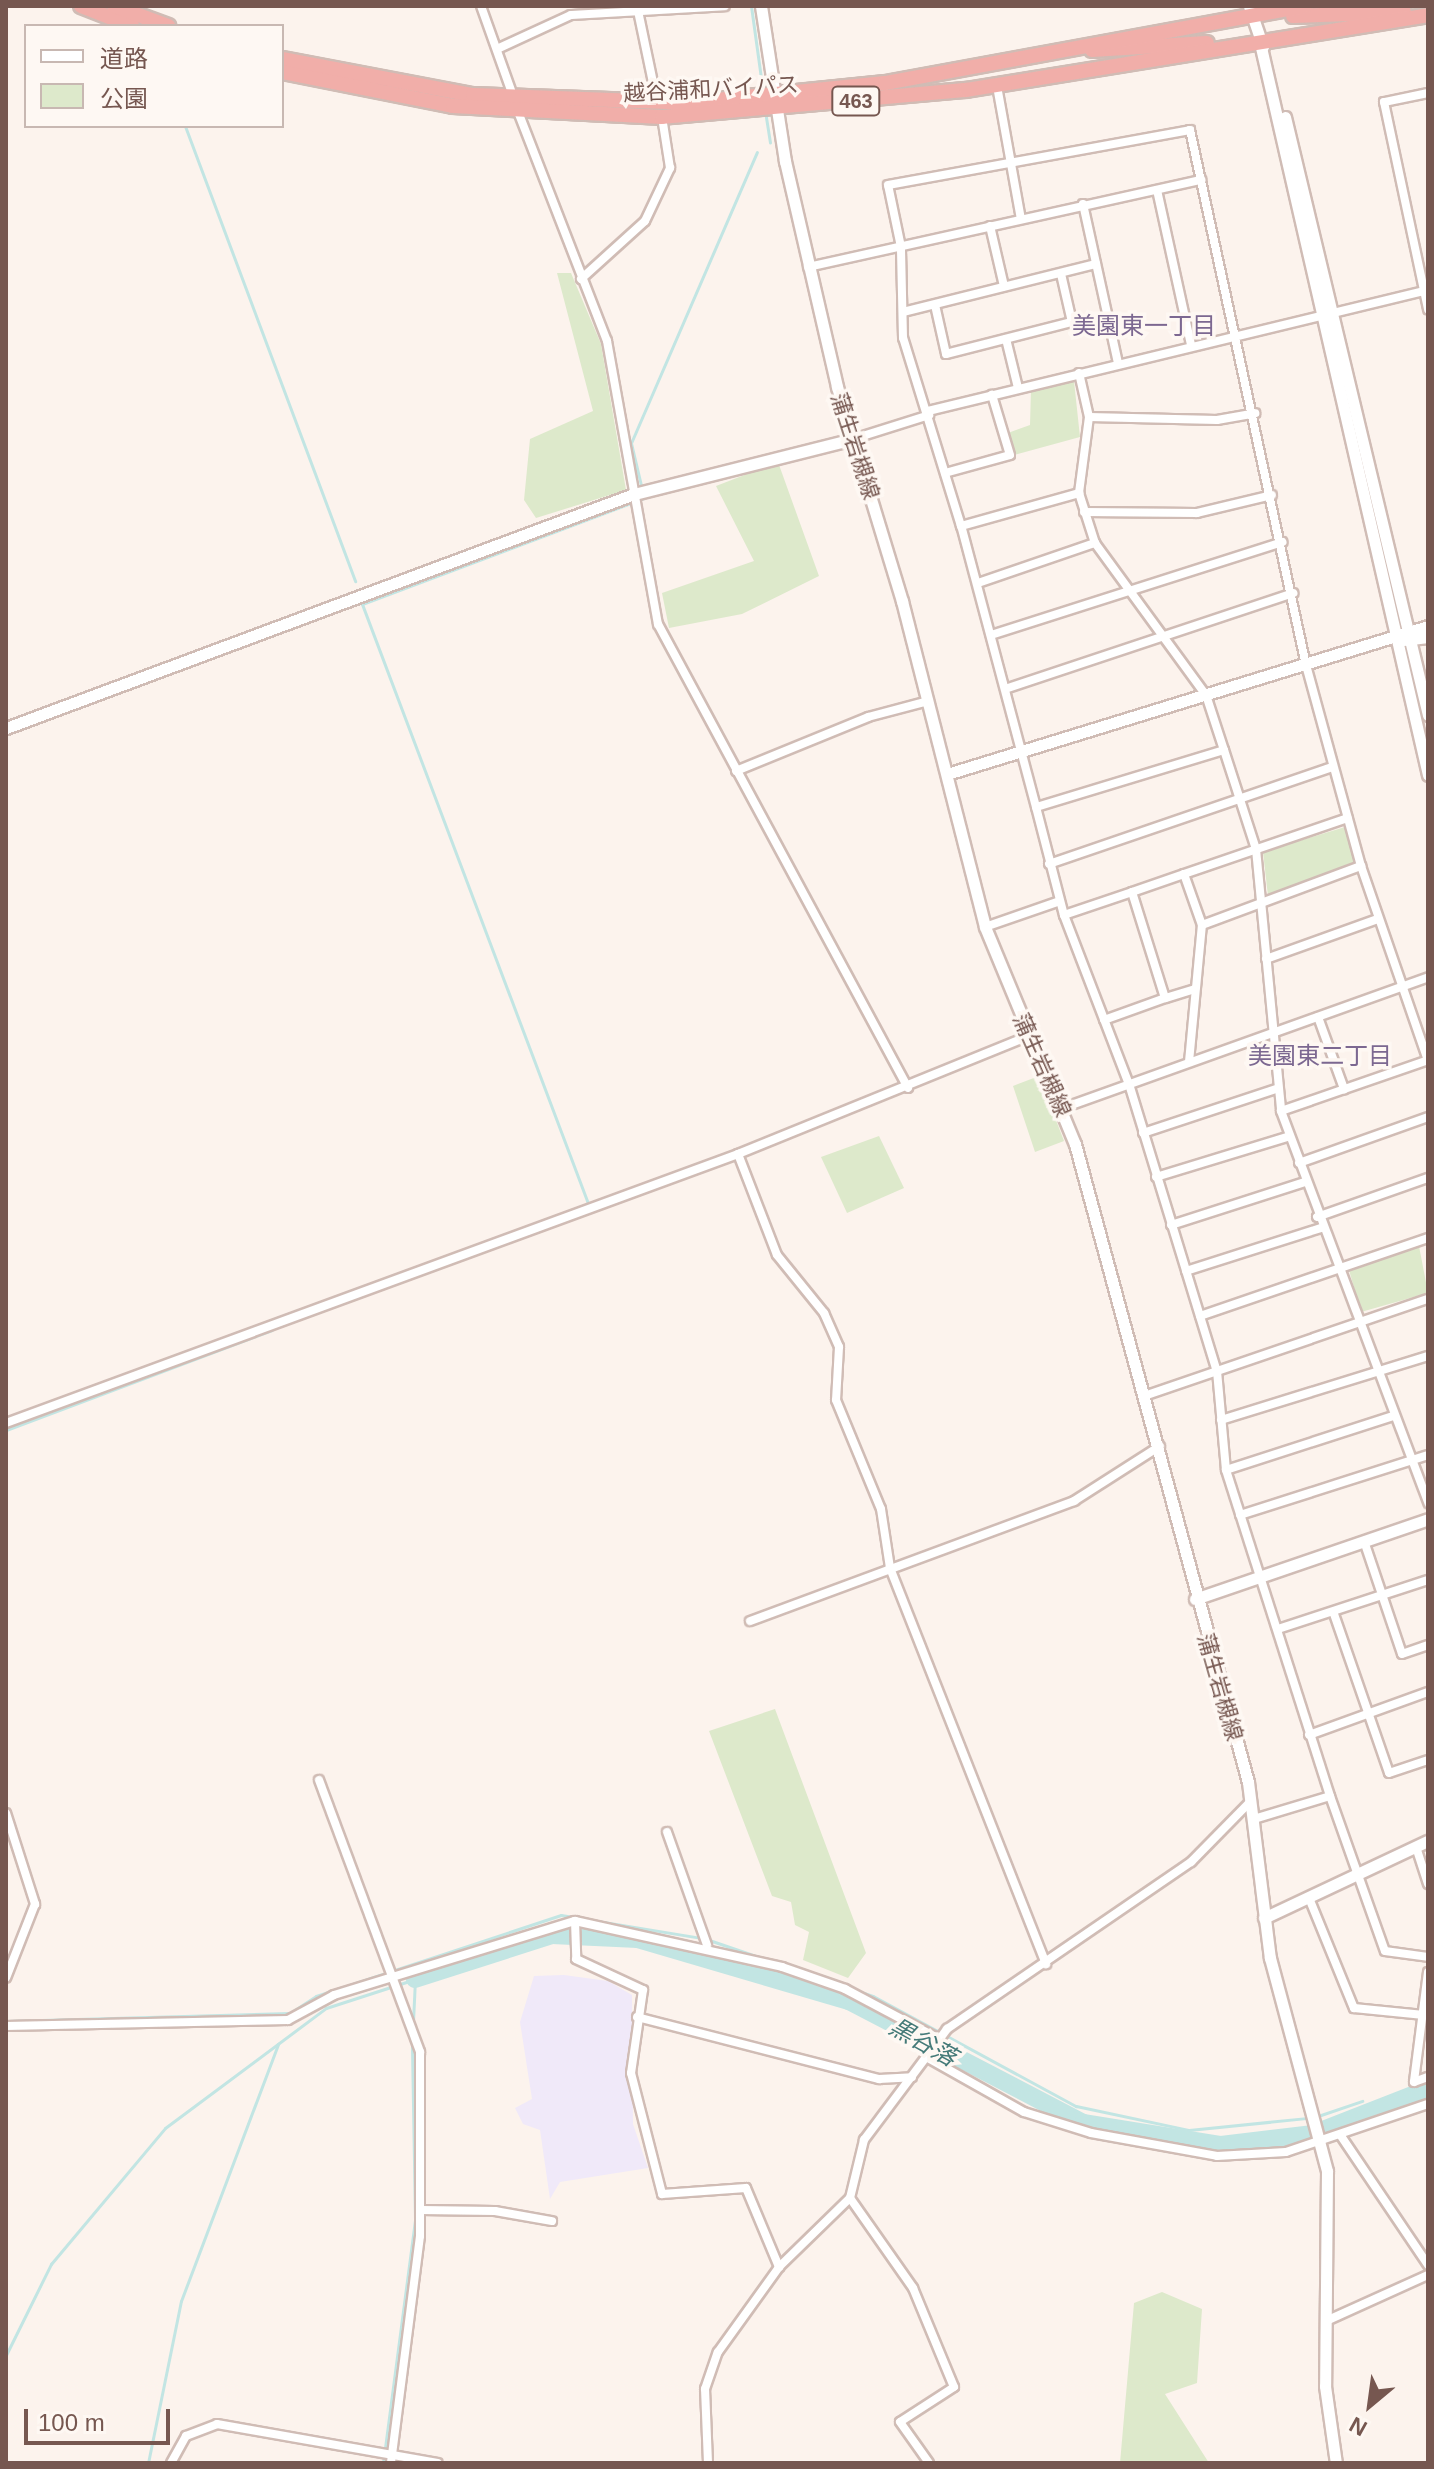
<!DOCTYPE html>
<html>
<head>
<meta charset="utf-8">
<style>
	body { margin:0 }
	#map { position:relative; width:1434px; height:2469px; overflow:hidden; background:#fcf3ed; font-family:Helvetica,"Noto Sans JP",sans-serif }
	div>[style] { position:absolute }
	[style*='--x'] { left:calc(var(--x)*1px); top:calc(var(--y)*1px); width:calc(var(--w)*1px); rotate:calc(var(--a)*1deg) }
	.education>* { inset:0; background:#f0e9f9 }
	.green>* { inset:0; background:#dde9cb }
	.stream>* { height:3px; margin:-1.5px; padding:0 1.5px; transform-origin:1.5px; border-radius:1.5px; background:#c2e5e3 }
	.river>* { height:18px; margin:-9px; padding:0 9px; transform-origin:9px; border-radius:9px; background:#c2e5e3 }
	.roads { filter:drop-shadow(2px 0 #d0bcb5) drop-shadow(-2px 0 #d0bcb5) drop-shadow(0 2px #d0bcb5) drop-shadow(0 -2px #d0bcb5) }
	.street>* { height:8px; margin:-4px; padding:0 4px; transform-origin:4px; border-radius:4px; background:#fff }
	.secondary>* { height:11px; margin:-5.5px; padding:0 5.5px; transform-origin:5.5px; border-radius:5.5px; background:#fff }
	.highway>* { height:14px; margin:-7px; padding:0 7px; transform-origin:7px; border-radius:7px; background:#f1aea9 }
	span { translate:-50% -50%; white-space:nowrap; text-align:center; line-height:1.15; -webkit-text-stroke:7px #fef8f3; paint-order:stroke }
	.shield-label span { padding:2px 6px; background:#fef8f3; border:2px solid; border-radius:6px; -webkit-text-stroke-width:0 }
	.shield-label { font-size:20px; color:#765750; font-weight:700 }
	.street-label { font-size:22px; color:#765750 }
	.neighbourhood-label { font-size:24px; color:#7c6891 }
	.water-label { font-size:24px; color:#447a78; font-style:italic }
	.frame { position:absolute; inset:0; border:8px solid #765750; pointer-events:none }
	.legend { position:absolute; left:24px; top:24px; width:260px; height:104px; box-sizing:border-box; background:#fef8f3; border:2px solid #c8b8b2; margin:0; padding:10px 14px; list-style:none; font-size:24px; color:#765750 }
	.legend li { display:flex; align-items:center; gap:16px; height:40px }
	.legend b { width:40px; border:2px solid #c8b8b2 }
	.north { position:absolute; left:1330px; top:2365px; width:80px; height:80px; -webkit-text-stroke:6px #fef8f3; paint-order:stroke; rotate:209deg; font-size:22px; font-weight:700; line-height:32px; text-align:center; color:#765750 }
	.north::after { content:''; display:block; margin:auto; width:28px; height:36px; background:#765750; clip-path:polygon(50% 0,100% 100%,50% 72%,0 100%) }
	.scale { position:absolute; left:24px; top:2409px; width:146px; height:36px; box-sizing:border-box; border:4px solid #765750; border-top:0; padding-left:10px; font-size:24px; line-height:28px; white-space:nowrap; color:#765750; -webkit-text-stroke:6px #fef8f3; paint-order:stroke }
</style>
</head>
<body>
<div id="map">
	<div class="education">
		<i style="clip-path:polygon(564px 1975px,608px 1981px,632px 1995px,633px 2124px,648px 2168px,560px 2182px,550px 2199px,540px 2130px,523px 2124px,515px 2108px,532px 2099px,520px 2022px,534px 1976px)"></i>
	</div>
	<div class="green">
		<i style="clip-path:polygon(557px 273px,571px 273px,601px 344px,626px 490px,536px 518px,524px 500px,530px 439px,593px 411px)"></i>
		<i style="clip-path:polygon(1074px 381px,1080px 437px,1014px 455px,1008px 433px,1030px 425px,1031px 389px)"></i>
		<i style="clip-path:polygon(778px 462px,819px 576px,742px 614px,669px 628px,662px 593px,754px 561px,716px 486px)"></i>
		<i style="clip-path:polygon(1345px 827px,1354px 862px,1268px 896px,1263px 852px)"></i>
		<i style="clip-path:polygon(1039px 1076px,1064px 1141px,1035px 1152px,1013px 1086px)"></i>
		<i style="clip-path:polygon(879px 1136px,904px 1188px,847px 1213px,821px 1157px)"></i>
		<i style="clip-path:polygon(1419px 1246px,1428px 1293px,1361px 1312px,1349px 1270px)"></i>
		<i style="clip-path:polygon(775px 1709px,866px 1953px,848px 1978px,803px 1960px,809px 1932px,795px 1925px,791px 1902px,772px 1896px,709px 1731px)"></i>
		<i style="clip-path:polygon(1162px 2292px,1202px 2309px,1197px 2383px,1165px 2394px,1209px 2463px,1120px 2463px,1134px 2303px)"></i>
	</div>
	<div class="stream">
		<i style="--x:751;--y:6;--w:87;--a:82.1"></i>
		<i style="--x:765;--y:111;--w:32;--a:81"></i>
		<i style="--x:185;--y:126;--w:486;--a:69.5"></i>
		<i style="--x:589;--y:1206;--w:643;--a:-110.66"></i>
		<i style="--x:362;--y:604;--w:301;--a:-20.6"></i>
		<i style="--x:644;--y:498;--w:57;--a:-103.3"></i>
		<i style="--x:631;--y:443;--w:317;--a:-66.6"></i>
		<i style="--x:6;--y:1430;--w:284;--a:-20.6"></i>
		<i style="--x:709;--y:1940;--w:173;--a:18.9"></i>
		<i style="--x:873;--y:1996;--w:231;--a:28.5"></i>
		<i style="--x:1076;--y:2106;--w:116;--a:12"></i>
		<i style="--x:1189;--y:2130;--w:120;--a:-5.8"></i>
		<i style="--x:6;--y:2021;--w:284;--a:-1.6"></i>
		<i style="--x:290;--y:2013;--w:31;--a:-33"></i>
		<i style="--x:316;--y:1996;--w:258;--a:-18.3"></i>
		<i style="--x:561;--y:1915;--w:143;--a:9.3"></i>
		<i style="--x:1315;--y:2117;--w:50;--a:-18.8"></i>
		<i style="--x:6;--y:2355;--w:102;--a:-63.7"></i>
		<i style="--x:51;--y:2264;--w:177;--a:-50"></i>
		<i style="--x:165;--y:2128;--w:201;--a:-36.7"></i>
		<i style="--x:326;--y:2008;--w:94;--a:-18"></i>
		<i style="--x:415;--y:1979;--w:42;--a:92.7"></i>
		<i style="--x:148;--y:2463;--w:165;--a:-78.5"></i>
		<i style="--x:181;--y:2301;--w:275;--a:-69.3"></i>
		<i style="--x:383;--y:2463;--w:246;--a:-82.5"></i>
		<i style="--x:415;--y:2219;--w:178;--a:-91"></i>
	</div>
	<div class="river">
		<i style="--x:415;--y:1979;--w:144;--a:-17.8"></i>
		<i style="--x:552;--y:1935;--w:86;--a:2.7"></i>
		<i style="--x:638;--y:1939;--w:220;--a:16.4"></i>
		<i style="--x:849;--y:2001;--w:264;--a:27.5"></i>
		<i style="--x:1083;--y:2123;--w:140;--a:9.1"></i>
		<i style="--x:1221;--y:2145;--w:93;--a:-6.8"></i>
		<i style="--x:1313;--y:2134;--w:123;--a:-21.4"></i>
	</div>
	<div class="roads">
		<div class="street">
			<i style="--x:481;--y:6;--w:96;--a:70.4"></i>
			<i style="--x:637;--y:6;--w:98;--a:78.2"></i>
			<i style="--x:497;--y:49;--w:81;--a:-24.7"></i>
			<i style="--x:571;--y:15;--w:154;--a:-3.3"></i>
			<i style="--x:997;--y:86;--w:135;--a:79.8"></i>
			<i style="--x:1428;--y:93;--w:45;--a:168.4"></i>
			<i style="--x:1384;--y:102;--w:212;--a:78"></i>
			<i style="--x:517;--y:109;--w:249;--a:68.8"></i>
			<i style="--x:607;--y:341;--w:288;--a:79.8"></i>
			<i style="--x:658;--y:624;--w:527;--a:61.68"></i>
			<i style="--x:1157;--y:190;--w:159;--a:77.6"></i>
			<i style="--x:1083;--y:204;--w:163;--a:77.6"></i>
			<i style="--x:990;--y:226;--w:62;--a:76.9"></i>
			<i style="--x:808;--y:267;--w:403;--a:-12.5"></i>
			<i style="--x:581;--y:279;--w:86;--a:-42.2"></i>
			<i style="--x:645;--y:221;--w:59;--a:-64.7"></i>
			<i style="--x:670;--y:168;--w:52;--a:-98.9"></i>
			<i style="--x:935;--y:305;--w:50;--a:77.3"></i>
			<i style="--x:946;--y:354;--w:130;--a:-14.3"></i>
			<i style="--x:1072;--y:322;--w:49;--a:-102.9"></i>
			<i style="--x:903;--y:312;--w:199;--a:-14"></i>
			<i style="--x:1006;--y:339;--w:50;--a:76.2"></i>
			<i style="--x:1079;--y:373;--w:45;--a:77.2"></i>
			<i style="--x:1089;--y:417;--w:77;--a:97.5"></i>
			<i style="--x:1079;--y:493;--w:52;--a:72.3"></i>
			<i style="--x:1095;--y:543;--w:188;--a:53.9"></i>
			<i style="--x:1206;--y:695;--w:58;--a:71.9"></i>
			<i style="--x:1224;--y:750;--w:196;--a:163.1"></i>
			<i style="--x:1036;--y:807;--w:112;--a:75.5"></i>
			<i style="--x:1064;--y:915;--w:72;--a:-18.7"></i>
			<i style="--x:928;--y:411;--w:514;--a:-13.6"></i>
			<i style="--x:1089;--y:417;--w:128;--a:1.3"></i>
			<i style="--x:1217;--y:420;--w:39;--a:-10"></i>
			<i style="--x:853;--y:439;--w:80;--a:-17.5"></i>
			<i style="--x:945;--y:473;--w:67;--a:-15.5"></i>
			<i style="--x:1010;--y:455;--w:63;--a:-106.7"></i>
			<i style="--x:1084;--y:512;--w:113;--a:0.5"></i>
			<i style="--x:1197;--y:513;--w:77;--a:-13.5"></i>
			<i style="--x:961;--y:526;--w:197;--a:-107.1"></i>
			<i style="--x:903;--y:338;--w:91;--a:-91.3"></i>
			<i style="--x:901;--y:247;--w:63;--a:-101.8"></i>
			<i style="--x:888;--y:185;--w:307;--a:-10.3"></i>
			<i style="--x:1190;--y:130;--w:547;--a:77.77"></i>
			<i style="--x:1306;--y:665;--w:208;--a:74.7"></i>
			<i style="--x:1361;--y:866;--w:206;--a:71"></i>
			<i style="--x:978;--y:583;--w:124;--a:-18.9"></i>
			<i style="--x:991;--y:635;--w:306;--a:-17.7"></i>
			<i style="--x:1005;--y:689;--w:304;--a:-18.4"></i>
			<i style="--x:1224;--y:750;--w:104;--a:72.1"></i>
			<i style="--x:1256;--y:849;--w:263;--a:84.5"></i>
			<i style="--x:1281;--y:1111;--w:419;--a:69.4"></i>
			<i style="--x:736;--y:771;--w:143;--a:-22.2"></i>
			<i style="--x:868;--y:717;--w:62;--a:-14.9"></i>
			<i style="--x:1036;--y:807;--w:291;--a:-104.9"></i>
			<i style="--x:961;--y:526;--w:123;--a:-15.6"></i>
			<i style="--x:1049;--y:864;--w:299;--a:-18.9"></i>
			<i style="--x:1184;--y:874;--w:173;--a:-18.9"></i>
			<i style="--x:1064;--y:915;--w:181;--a:69"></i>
			<i style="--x:1129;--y:1084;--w:300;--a:73"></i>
			<i style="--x:1217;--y:1371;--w:99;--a:84.8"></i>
			<i style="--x:1226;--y:1470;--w:342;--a:72.3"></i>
			<i style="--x:1330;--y:1796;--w:164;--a:70.5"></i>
			<i style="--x:1385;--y:1951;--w:43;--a:7.9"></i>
			<i style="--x:985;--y:927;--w:79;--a:-19.1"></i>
			<i style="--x:1266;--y:959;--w:119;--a:-19.7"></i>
			<i style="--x:1195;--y:989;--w:31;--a:163"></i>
			<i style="--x:1165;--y:998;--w:111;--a:-107.3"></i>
			<i style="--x:1132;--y:892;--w:55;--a:-19.1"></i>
			<i style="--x:1184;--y:874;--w:54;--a:70.6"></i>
			<i style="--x:1202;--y:925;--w:170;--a:-20.4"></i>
			<i style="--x:1318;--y:1017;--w:77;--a:70.1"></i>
			<i style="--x:1104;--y:1020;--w:65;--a:-19.8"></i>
			<i style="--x:1189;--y:1062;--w:138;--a:-84.6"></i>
			<i style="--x:1063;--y:1108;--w:388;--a:-19.7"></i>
			<i style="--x:1281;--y:1111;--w:156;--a:-19.1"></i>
			<i style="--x:1143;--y:1133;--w:140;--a:-18.3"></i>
			<i style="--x:738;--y:1154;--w:108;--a:68.9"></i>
			<i style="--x:777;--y:1255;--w:75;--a:51"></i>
			<i style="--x:824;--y:1313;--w:37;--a:66"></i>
			<i style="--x:839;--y:1347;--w:53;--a:93.2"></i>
			<i style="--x:836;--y:1400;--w:118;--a:67.6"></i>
			<i style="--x:881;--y:1509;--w:60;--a:81.3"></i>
			<i style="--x:890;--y:1568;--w:426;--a:68.5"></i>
			<i style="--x:1299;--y:1163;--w:137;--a:-19.6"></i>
			<i style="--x:1156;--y:1177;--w:140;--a:-17"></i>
			<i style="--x:1317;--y:1217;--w:118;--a:-19.4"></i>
			<i style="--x:1171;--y:1225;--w:141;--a:-17.8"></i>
			<i style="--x:1186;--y:1271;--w:142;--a:-17.7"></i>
			<i style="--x:1200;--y:1316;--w:241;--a:-18.9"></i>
			<i style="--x:1147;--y:1395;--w:297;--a:-18.9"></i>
			<i style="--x:1221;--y:1420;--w:217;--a:-17.2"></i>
			<i style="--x:6;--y:1423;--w:780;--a:-20.18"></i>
			<i style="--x:738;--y:1154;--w:313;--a:-22.1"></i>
			<i style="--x:1226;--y:1470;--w:176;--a:-17.9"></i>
			<i style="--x:1240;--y:1515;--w:197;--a:-17.7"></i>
			<i style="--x:1364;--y:1541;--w:119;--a:71.4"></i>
			<i style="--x:1402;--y:1654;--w:28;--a:-19"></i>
			<i style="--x:1334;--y:1614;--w:168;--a:70.9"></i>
			<i style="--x:1389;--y:1773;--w:41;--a:-18.4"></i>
			<i style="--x:750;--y:1621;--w:346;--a:-20.3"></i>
			<i style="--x:1074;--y:1501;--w:102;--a:-32.6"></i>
			<i style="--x:1278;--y:1629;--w:158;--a:-18.1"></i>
			<i style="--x:1309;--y:1735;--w:127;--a:-19.9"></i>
			<i style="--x:319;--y:1780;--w:290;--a:69.6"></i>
			<i style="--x:420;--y:2052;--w:184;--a:90"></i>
			<i style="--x:420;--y:2236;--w:229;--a:97.3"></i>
			<i style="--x:6;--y:1813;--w:96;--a:72.3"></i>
			<i style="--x:35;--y:1904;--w:79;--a:111.4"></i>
			<i style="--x:1254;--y:1819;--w:79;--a:-16.8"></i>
			<i style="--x:667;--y:1832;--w:120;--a:70.5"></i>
			<i style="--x:1416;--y:1847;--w:39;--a:72"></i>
			<i style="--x:1309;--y:1898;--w:119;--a:67.8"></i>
			<i style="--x:1354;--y:2008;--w:70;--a:5.7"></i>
			<i style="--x:575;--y:1921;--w:38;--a:88"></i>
			<i style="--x:576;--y:1959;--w:74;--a:24.8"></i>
			<i style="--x:643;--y:1990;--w:84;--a:98.2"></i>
			<i style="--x:631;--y:2073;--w:125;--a:75.6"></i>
			<i style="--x:662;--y:2194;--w:84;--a:-4.1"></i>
			<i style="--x:746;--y:2188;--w:86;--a:67.3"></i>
			<i style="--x:1428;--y:1972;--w:111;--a:97.3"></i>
			<i style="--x:1414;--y:2082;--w:15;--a:-20"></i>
			<i style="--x:637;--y:2017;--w:250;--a:14.4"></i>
			<i style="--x:879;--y:2079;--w:33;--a:-3"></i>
			<i style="--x:6;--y:2026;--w:282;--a:-1.2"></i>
			<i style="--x:288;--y:2020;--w:52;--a:-28.5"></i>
			<i style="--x:334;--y:1995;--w:252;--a:-17.1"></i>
			<i style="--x:575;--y:1921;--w:212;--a:12.5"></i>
			<i style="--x:782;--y:1967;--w:67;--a:19.2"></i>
			<i style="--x:845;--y:1989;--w:106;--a:28"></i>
			<i style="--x:928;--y:2058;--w:110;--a:29.4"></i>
			<i style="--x:1024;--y:2112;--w:70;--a:17.4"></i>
			<i style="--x:1091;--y:2133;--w:128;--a:10.3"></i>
			<i style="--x:1217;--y:2156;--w:69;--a:-3.3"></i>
			<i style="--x:1286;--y:2152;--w:150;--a:-18.7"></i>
			<i style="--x:1341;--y:2136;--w:156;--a:56"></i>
			<i style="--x:850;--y:2198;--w:110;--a:55"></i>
			<i style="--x:913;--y:2288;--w:107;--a:67.5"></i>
			<i style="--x:954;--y:2387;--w:64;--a:147.1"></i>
			<i style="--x:900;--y:2422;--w:50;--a:54.7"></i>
			<i style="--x:421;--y:2210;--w:74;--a:0.8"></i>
			<i style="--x:495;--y:2211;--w:58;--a:10"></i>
			<i style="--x:1326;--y:2321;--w:112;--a:-24.3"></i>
			<i style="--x:171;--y:2463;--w:31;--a:-61"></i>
			<i style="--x:186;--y:2436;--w:33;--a:-21"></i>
			<i style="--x:217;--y:2424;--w:224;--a:10"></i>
			<i style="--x:708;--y:2463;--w:74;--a:-92.3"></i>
			<i style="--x:705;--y:2389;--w:39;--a:-71"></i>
			<i style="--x:718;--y:2352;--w:105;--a:-54.3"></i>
			<i style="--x:779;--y:2267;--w:99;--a:-44.2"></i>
			<i style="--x:850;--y:2198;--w:60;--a:-76.4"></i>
			<i style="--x:864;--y:2140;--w:139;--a:-53.2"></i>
			<i style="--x:947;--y:2029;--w:296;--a:-34.4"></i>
			<i style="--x:1191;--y:1862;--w:86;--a:-45.5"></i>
		</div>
		<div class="secondary">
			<i style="--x:761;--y:6;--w:157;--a:81.2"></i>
			<i style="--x:785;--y:161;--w:232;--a:77"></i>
			<i style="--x:837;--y:387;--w:224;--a:73.1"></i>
			<i style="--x:902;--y:601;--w:336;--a:75.7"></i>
			<i style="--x:985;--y:927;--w:235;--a:67.5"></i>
			<i style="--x:1075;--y:1144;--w:661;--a:74.83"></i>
			<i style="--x:1248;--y:1782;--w:177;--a:82.9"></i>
			<i style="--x:1270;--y:1958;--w:220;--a:75"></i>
			<i style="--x:1327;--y:2171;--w:215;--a:90.5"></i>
			<i style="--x:1325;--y:2386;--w:78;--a:81.9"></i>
			<i style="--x:1249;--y:6;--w:43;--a:71.1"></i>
			<i style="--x:1260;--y:43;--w:751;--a:77.07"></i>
			<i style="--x:1285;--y:117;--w:615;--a:76.55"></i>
			<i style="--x:1403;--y:640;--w:25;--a:-7"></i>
			<i style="--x:6;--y:728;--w:670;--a:-20.44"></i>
			<i style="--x:634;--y:494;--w:226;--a:-14.1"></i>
			<i style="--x:947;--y:774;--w:503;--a:-17.1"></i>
			<i style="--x:1195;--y:1599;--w:246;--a:-18.9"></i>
			<i style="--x:1264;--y:1918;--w:181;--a:-25.2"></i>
		</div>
		<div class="highway">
			<i style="--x:81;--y:6;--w:55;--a:21.4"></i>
			<i style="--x:114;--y:6;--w:58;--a:20.3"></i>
			<i style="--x:1293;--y:16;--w:111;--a:-2.1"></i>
			<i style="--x:1092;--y:50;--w:115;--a:-3.5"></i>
			<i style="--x:282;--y:59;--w:194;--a:10.7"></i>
			<i style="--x:473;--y:95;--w:214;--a:2.1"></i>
			<i style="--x:687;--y:103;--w:199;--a:-5.8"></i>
			<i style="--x:885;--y:83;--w:427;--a:-10.4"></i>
			<i style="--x:282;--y:72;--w:174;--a:11.2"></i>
			<i style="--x:453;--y:106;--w:209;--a:3"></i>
			<i style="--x:662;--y:117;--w:305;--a:-5.1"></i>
			<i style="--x:966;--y:90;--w:468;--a:-9.2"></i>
		</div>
	</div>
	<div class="shield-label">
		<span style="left:856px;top:101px">463</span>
	</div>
	<div class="street-label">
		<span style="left:711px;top:89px;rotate:-3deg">越谷浦和バイパス</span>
		<span style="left:855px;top:446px;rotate:72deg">蒲生岩槻線</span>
		<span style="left:1042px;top:1065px;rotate:66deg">蒲生岩槻線</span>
		<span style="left:1220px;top:1687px;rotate:74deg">蒲生岩槻線</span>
	</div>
	<div class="neighbourhood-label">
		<span style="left:1144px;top:326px">美園東一丁目</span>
		<span style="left:1320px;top:1056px">美園東二丁目</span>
	</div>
	<div class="water-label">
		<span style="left:923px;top:2042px;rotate:29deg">黒谷落</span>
	</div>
	<div class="frame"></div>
	<ul class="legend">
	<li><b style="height:10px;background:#fff"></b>道路</li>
	<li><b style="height:22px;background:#dde9cb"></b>公園</li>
	</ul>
	<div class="north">N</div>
	<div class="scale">100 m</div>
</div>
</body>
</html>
